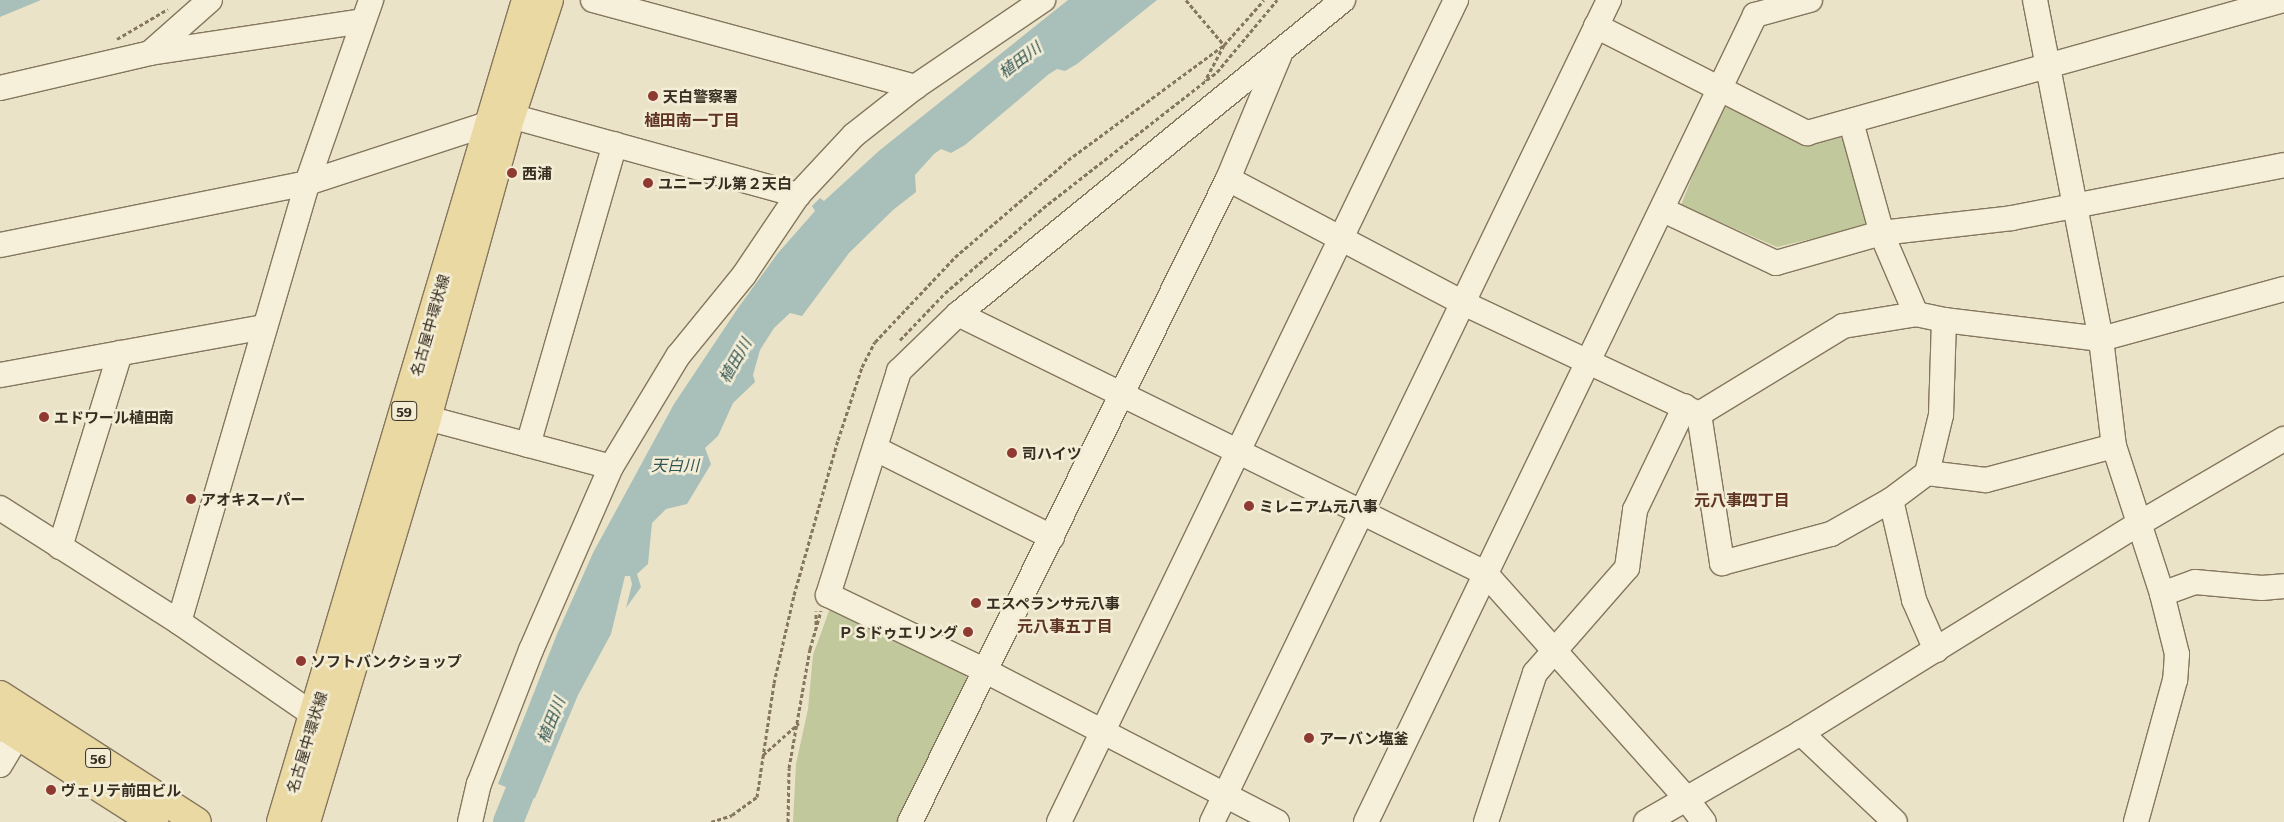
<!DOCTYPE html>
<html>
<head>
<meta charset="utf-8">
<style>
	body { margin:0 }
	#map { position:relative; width:2284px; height:822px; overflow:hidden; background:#ebe3c7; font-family:Literata,"Noto Sans JP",serif }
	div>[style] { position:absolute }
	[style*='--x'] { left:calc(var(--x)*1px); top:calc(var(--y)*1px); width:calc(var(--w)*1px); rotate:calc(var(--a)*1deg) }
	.green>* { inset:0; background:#c0c89c }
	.water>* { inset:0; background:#a8bfba }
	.river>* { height:30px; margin:-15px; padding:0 15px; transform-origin:15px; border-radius:15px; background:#a8bfba }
	.path>* { height:3px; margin-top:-1.5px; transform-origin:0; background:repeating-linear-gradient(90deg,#85765e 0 4px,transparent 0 6.5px) }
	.roads { filter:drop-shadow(1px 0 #85765e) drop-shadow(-1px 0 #85765e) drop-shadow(0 1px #85765e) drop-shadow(0 -1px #85765e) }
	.minor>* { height:24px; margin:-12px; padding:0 12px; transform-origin:12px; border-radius:12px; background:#f6f0da }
	.major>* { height:28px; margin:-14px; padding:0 14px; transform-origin:14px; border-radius:14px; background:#ead9a3 }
	.dots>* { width:14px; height:14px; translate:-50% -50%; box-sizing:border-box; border:2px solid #f3edd6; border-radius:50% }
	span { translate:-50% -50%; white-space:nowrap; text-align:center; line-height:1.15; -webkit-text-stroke:5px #f3edd6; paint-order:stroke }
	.shield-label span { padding:1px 4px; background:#f3edd6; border:1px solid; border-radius:4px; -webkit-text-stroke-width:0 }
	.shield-label { font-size:14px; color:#372d20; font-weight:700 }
	.poi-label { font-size:15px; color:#372d20; font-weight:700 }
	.left { translate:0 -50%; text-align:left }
	.right { translate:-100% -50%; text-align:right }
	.street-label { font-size:15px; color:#372d20 }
	.water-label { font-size:16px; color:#315555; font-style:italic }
	.neighbourhood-label { font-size:16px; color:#603423; font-weight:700 }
</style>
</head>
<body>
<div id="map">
	<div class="green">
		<i style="clip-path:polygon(1721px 104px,1805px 144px,1843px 137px,1866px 226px,1777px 247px,1681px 205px)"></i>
		<i style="clip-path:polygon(834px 608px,965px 672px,967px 680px,898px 822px,793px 822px,796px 764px,808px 709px,813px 655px,829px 611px)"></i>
	</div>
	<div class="water">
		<i style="clip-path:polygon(0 0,41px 0,0 17px)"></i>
		<i style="clip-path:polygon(1068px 0,1157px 0,1077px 64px,1065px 71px,1057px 69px,1049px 74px,965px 145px,951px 153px,941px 149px,934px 154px,915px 175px,916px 192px,893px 210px,849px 253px,802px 316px,790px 313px,774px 328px,760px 350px,753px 375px,755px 382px,733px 403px,718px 436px,705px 448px,711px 464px,687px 504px,666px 509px,652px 523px,648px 564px,637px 574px,641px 587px,626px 608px,632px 584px,630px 576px,625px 576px,611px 634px,578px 695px,535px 798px,498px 784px,557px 634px,593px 553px,674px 404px,738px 308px,778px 253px,815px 211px,812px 206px,820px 198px,824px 201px,880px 150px)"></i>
	</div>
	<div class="river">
		<i style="--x:508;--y:822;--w:72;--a:-68.1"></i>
	</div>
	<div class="path">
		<i style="--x:1186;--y:0;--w:59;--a:49.8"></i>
		<i style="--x:1224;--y:45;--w:40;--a:118"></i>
		<i style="--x:117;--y:39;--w:59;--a:-30.5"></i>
		<i style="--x:900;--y:340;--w:65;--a:-46.2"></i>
		<i style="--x:945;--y:293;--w:130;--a:-40.9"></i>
		<i style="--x:1043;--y:208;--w:221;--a:-38"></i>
		<i style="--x:1217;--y:72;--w:94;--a:-50.2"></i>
		<i style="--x:816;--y:625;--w:14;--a:-90"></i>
		<i style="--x:763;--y:755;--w:48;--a:-41.6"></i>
		<i style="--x:711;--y:822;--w:22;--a:-18"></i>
		<i style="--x:732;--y:815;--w:31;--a:-36"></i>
		<i style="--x:757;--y:797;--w:115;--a:-81.5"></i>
		<i style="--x:774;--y:683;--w:90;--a:-77.2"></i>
		<i style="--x:794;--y:595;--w:161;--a:-74.2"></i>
		<i style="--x:838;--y:440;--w:77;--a:-71.8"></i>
		<i style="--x:862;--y:367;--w:28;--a:-63"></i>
		<i style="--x:875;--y:342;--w:117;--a:-46.7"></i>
		<i style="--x:955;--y:257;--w:149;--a:-40.6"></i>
		<i style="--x:1068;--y:160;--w:194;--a:-36.4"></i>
		<i style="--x:1224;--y:45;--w:60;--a:-48.4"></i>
		<i style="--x:788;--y:822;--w:54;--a:-88.9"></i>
		<i style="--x:789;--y:768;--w:121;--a:-80"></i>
		<i style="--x:810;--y:649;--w:40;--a:-74"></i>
	</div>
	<div class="roads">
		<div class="minor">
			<i style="--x:593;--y:0;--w:334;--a:15.1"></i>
			<i style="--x:2035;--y:0;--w:345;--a:79"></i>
			<i style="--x:2101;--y:339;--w:108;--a:83.1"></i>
			<i style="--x:2114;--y:446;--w:156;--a:72"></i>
			<i style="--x:2162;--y:594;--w:62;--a:76"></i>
			<i style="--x:2177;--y:654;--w:26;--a:94"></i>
			<i style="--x:2175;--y:680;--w:147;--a:105.4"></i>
			<i style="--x:1596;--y:26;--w:237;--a:26.9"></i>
			<i style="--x:1807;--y:133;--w:495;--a:-15.6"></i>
			<i style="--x:150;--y:53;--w:80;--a:-41.5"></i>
			<i style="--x:0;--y:88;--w:154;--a:-13.1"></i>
			<i style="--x:150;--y:53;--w:215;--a:-8.5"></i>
			<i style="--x:511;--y:116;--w:298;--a:15.4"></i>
			<i style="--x:1851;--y:122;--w:119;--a:74.5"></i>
			<i style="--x:1883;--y:237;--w:84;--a:66.8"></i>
			<i style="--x:1228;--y:179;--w:266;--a:27.8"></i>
			<i style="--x:1463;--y:303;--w:261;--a:25.2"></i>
			<i style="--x:1699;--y:414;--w:169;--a:-31.4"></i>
			<i style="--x:1843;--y:326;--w:74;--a:-9.3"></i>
			<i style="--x:1916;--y:314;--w:29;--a:12"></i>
			<i style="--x:1944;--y:320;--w:158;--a:6.9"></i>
			<i style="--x:2101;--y:339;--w:190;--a:-15.3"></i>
			<i style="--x:1663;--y:210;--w:125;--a:25.1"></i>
			<i style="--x:1776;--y:263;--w:109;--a:-15.9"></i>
			<i style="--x:1881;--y:233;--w:132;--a:-6.5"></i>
			<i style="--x:2012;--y:218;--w:277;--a:-11"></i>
			<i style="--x:0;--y:245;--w:313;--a:-11.4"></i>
			<i style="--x:307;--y:183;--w:190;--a:-18.1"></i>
			<i style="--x:958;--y:314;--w:587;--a:26.17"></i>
			<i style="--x:1485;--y:573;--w:300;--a:48.2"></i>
			<i style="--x:1685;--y:797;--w:31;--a:53"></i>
			<i style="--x:0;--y:375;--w:267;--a:-10.3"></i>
			<i style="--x:1699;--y:414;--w:151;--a:81.2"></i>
			<i style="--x:1722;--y:563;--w:113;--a:-14.9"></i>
			<i style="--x:1831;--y:534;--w:69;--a:-29.5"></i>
			<i style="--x:1891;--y:500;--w:45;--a:-36.9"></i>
			<i style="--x:1927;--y:473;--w:60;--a:-76.4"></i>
			<i style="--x:1941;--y:415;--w:95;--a:-88.2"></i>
			<i style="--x:427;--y:418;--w:190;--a:14.9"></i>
			<i style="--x:528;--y:445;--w:313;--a:-73.9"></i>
			<i style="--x:876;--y:449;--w:197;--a:26.6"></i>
			<i style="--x:1927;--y:473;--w:59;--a:6.8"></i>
			<i style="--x:1986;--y:480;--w:132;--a:-14.9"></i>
			<i style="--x:1891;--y:500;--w:103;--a:77"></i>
			<i style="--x:1914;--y:600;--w:55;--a:66.3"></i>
			<i style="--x:0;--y:508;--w:212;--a:32.5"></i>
			<i style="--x:179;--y:622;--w:164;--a:34.6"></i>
			<i style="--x:60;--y:547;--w:203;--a:-72.8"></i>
			<i style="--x:2162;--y:594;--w:35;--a:-20"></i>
			<i style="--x:2195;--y:582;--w:67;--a:5.1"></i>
			<i style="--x:2262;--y:588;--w:22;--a:-5"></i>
			<i style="--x:179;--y:622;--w:457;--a:-73.7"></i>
			<i style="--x:307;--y:183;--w:194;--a:-70.7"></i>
			<i style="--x:1801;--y:733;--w:129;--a:43.4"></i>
			<i style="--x:0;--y:765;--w:35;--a:-59"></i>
			<i style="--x:470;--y:822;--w:39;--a:-77"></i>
			<i style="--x:479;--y:784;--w:144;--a:-68.8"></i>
			<i style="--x:531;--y:650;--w:200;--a:-66.4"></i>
			<i style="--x:611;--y:467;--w:130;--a:-58.9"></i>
			<i style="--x:678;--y:356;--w:104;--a:-50.8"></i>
			<i style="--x:744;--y:275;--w:97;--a:-56"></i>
			<i style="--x:798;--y:195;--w:82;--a:-47"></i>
			<i style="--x:854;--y:135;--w:78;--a:-38.2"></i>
			<i style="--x:915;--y:87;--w:155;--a:-34.2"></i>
			<i style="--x:910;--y:822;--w:717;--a:-63.68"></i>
			<i style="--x:1228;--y:179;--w:135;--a:-67.4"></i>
			<i style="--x:1059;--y:822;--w:913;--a:-64.22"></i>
			<i style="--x:1212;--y:822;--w:913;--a:-64.22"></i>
			<i style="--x:1277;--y:822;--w:330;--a:-152.6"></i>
			<i style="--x:984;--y:670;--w:173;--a:-154.3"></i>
			<i style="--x:828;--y:595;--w:235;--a:-72.4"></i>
			<i style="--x:899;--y:371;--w:82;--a:-44"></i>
			<i style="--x:958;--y:314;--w:497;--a:-39.2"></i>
			<i style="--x:1366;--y:822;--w:896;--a:-64.26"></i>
			<i style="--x:1755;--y:15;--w:57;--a:-15.3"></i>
			<i style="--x:1486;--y:822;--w:157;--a:-71.8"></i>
			<i style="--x:1535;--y:673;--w:140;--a:-48.8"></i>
			<i style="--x:1627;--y:568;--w:59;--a:-82.1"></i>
			<i style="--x:1635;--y:510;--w:115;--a:-64.3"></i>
			<i style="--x:1646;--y:822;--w:179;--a:-29.9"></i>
			<i style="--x:1801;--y:733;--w:399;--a:-31.8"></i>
			<i style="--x:2140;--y:523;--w:167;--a:-30.3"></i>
		</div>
		<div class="major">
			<i style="--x:0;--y:695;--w:234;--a:32.8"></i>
			<i style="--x:0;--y:724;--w:183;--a:32.5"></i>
			<i style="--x:281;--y:822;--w:858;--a:-73.4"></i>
			<i style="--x:306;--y:822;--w:422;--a:-73.3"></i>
			<i style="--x:427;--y:418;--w:313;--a:-74.5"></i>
			<i style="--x:511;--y:116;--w:122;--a:-71.9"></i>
		</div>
	</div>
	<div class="dots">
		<i style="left:653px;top:96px;background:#8f3933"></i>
		<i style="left:512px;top:173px;background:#8f3933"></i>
		<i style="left:648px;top:183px;background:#8f3933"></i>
		<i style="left:44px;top:417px;background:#8f3933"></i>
		<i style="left:1012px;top:453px;background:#8f3933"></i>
		<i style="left:191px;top:499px;background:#8f3933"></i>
		<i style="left:1249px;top:506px;background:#8f3933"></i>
		<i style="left:976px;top:603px;background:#8f3933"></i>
		<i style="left:968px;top:632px;background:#8f3933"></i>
		<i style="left:301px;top:661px;background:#8f3933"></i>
		<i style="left:1309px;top:738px;background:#8f3933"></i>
		<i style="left:51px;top:790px;background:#8f3933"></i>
	</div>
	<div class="shield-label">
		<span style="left:404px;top:411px">59</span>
		<span style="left:98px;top:758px">56</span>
	</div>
	<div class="poi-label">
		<span class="left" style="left:663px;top:96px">天白警察署</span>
		<span class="left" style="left:522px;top:173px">西浦</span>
		<span class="left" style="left:658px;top:183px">ユニーブル第２天白</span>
		<span class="left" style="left:54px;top:417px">エドワール植田南</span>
		<span class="left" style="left:1022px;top:453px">司ハイツ</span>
		<span class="left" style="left:201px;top:499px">アオキスーパー</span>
		<span class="left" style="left:1259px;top:506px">ミレニアム元八事</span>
		<span class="left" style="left:986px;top:603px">エスペランサ元八事</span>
		<span class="right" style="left:958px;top:632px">ＰＳドゥエリング</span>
		<span class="left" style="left:311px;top:661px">ソフトバンクショップ</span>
		<span class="left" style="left:1319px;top:738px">アーバン塩釜</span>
		<span class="left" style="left:61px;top:790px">ヴェリテ前田ビル</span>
	</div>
	<div class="street-label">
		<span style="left:429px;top:325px;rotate:-74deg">名古屋中環状線</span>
		<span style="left:306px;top:742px;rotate:-73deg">名古屋中環状線</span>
	</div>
	<div class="water-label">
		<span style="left:1019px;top:59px;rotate:-37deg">植田川</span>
		<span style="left:734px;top:360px;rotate:-60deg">植田川</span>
		<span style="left:675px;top:464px">天白川</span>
		<span style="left:550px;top:720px;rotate:-68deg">植田川</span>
	</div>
	<div class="neighbourhood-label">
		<span style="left:692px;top:119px">植田南一丁目</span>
		<span style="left:1742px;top:499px">元八事四丁目</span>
		<span style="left:1065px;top:625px">元八事五丁目</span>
	</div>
</div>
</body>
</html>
